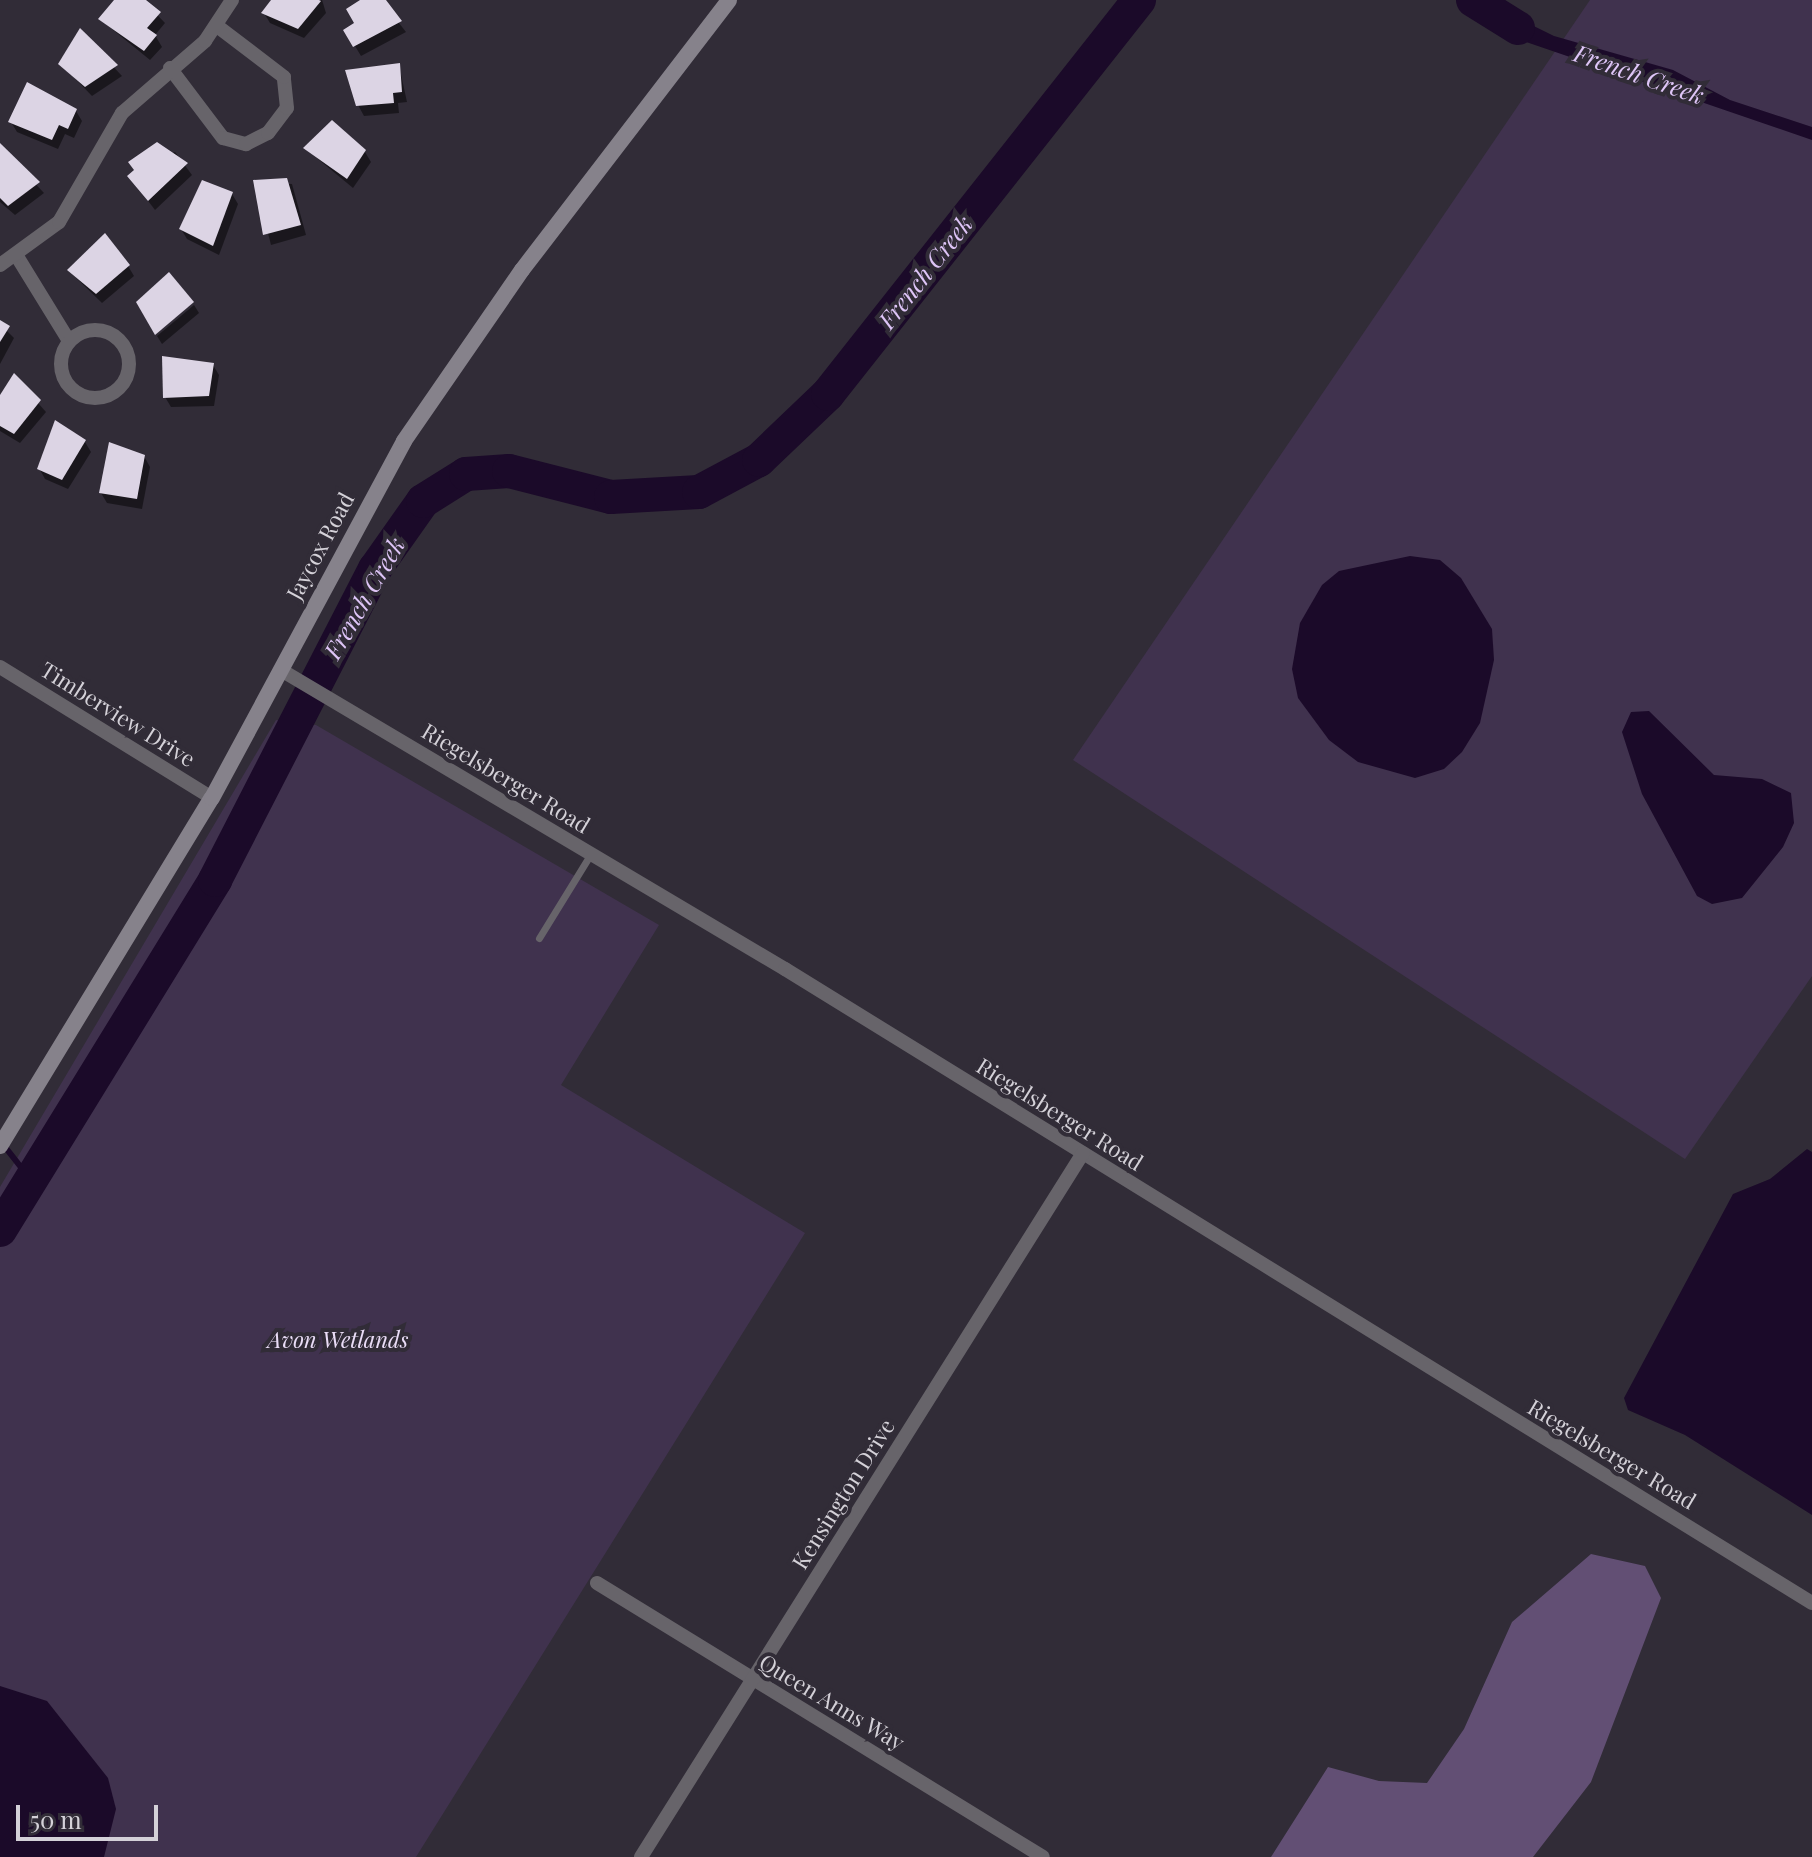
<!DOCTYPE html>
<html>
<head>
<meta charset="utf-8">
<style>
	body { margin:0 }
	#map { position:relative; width:1812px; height:1857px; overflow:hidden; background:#312c37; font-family:"Playfair Display",serif }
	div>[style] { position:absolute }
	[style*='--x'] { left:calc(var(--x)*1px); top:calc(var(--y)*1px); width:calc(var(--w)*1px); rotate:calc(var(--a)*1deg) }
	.green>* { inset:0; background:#40324e }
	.forest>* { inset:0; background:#624f74 }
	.water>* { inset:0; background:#1b0a29 }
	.shadow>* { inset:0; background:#0007 }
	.stream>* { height:6px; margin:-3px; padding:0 3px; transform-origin:3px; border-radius:3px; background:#1b0a29 }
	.river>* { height:34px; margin:-17px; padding:0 17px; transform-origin:17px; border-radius:17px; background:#1b0a29 }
	.building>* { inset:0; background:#dcd4e4 }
	.lane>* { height:7px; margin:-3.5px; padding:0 3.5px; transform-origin:3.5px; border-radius:3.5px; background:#67646a }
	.street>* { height:14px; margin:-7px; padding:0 7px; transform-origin:7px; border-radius:7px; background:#67646a }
	.street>.ring { margin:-7px; padding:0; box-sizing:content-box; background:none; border:14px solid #67646a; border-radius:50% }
	.secondary>* { height:16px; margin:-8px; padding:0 8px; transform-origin:8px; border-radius:8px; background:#86828b }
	span { translate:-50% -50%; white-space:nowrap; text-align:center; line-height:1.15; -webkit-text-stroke:8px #312c37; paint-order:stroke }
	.street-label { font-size:22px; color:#d4d1d8 }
	.park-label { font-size:22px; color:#eaddf7; font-style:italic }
	.water-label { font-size:24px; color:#dec5f7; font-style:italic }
	.scale { position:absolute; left:16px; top:1805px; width:142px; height:36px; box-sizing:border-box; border:4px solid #d4d1d8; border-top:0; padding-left:10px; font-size:24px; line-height:28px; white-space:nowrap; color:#d4d1d8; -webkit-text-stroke:6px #312c37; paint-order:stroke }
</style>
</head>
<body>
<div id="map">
	<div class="green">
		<i style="clip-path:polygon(1590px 0,1812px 0,1812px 976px,1685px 1159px,1073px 760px)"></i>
		<i style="clip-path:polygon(276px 720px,316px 725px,659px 925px,561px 1085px,805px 1233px,416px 1857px,0 1857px,0 1187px)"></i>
	</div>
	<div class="forest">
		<i style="clip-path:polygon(1591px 1554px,1645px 1566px,1661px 1598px,1591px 1782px,1533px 1857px,1271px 1857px,1328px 1767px,1379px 1781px,1427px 1783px,1464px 1729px,1512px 1622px)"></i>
	</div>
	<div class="water">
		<i style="clip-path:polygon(1481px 0,1554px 36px,1673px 70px,1730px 100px,1812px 127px,1812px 140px,1506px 35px,1474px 10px)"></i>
		<i style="clip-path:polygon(1410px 556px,1440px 560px,1461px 578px,1492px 629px,1494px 660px,1480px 723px,1462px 752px,1444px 769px,1415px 778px,1358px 762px,1329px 740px,1298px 698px,1292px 669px,1300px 623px,1322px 585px,1339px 571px)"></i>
		<i style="clip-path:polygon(1649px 711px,1714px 775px,1762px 779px,1791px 793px,1794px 823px,1783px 847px,1742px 898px,1712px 904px,1697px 896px,1642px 794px,1622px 732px,1631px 712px)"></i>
		<i style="clip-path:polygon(1807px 1149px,1812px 1152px,1812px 1515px,1685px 1435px,1628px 1410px,1624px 1398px,1733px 1194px,1770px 1179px)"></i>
		<i style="clip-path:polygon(0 1686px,47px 1701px,108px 1778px,116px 1809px,104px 1857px,0 1857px)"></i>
	</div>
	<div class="shadow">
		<i style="clip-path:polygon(116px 0,143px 0,165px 23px,155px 35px,162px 47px,150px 60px,101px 20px)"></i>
		<i style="clip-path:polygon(273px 0,322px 0,326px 13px,304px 38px,270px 23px,264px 13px)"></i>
		<i style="clip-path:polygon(364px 0,381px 0,406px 32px,361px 56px,346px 31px,357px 24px)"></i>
		<i style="clip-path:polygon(80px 31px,122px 76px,92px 96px,61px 64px)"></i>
		<i style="clip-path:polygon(399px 65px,407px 102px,398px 103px,399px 113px,364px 116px,358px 105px)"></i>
		<i style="clip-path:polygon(76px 111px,82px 121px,74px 138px,65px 134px,58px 149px,17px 132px,11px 122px)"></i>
		<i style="clip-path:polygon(1px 147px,44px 193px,15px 215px,0 202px)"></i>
		<i style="clip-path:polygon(306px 149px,365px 152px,371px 162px,353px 188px)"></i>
		<i style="clip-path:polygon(175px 152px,192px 175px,155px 210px,130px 177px)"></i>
		<i style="clip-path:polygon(255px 182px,292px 184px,306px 235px,271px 245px)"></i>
		<i style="clip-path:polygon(232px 194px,238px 204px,219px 255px,187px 239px,181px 229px)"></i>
		<i style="clip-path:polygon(128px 266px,134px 276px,102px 303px,69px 271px)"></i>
		<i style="clip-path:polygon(194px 305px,199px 313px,162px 344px,157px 336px)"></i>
		<i style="clip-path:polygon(0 324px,14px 338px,0 364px)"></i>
		<i style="clip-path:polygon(213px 365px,219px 375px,214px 406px,171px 407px,165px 397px)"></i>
		<i style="clip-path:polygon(14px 376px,46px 412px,20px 443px,0 431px,0 398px)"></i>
		<i style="clip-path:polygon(85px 442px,91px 452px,68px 489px,45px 479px,39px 468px)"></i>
		<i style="clip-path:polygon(144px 456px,150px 467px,142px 509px,107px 503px,101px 493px)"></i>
	</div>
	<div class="stream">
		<i style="--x:2;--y:1143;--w:47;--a:51.9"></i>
	</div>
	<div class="river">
		<i style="--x:1473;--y:0;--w:53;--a:31.9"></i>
		<i style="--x:0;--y:1230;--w:411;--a:-58.4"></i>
		<i style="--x:215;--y:880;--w:350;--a:-62.8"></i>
		<i style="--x:375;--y:569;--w:83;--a:-54.8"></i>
		<i style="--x:423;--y:501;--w:51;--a:-32.1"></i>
		<i style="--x:466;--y:474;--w:43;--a:-4"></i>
		<i style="--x:509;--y:471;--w:105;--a:14.3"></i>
		<i style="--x:611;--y:497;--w:88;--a:-3.3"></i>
		<i style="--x:699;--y:492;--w:68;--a:-28.1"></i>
		<i style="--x:759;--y:460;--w:95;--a:-43.7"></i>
		<i style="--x:828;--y:394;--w:502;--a:-51.71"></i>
	</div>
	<div class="building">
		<i style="clip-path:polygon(114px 0,146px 0,161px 12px,147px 28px,157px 35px,144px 51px,98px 19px)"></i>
		<i style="clip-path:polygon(271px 0,319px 0,321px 1px,298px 29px,261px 13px)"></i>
		<i style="clip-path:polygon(360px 0,386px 0,402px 21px,353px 47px,343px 30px,354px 23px,346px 9px)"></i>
		<i style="clip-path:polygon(80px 28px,118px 65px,85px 87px,58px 64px)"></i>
		<i style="clip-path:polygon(400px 63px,402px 92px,393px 93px,394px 103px,356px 106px,345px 70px)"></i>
		<i style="clip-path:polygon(27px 82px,77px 109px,68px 129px,59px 125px,52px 140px,8px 122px)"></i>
		<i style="clip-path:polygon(332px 120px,366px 150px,347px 179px,303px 148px)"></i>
		<i style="clip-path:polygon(157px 142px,188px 163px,148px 201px,127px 176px,134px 170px,128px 162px)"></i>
		<i style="clip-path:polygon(0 143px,40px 182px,8px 206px,0 198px)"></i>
		<i style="clip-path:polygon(287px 178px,301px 225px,263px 235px,253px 180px)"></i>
		<i style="clip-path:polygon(202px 180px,233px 192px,213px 246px,179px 229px)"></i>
		<i style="clip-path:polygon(105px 233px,130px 265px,96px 294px,67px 270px)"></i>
		<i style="clip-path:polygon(169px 272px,194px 302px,155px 335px,136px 302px)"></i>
		<i style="clip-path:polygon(0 320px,10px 326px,0 342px)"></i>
		<i style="clip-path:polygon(162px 356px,214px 363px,209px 396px,163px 398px)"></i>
		<i style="clip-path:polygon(14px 373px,41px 400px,14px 434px,0 426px,0 395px)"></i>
		<i style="clip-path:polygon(55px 420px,86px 440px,62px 480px,37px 469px)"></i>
		<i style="clip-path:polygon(109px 442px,145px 455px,137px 499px,99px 493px)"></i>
	</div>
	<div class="lane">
		<i style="--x:539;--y:938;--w:97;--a:-58.4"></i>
	</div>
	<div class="street">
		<i style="--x:170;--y:68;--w:88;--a:52.9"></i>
		<i style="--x:223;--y:138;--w:24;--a:15"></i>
		<i style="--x:246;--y:144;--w:25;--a:-27"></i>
		<i style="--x:268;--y:133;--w:31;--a:-53"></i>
		<i style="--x:287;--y:108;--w:31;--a:-96"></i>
		<i style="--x:284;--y:77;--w:84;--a:-142.7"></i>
		<i style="--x:18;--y:258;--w:97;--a:58.4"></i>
		<i style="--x:0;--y:265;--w:73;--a:-36.1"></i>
		<i style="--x:59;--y:222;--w:126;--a:-60"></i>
		<i style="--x:122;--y:113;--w:110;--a:-40.9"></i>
		<i style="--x:205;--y:41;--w:49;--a:-56.6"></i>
		<i class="ring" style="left:61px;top:330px;width:54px;height:54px"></i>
		<i style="--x:0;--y:667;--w:249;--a:31.7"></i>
		<i style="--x:281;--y:670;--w:586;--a:30.68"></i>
		<i style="--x:785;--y:969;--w:1207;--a:31.69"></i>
		<i style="--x:597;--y:1583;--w:523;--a:31.56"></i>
		<i style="--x:641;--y:1857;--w:831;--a:-57.88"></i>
	</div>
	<div class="secondary">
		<i style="--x:0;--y:1146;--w:407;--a:-58.7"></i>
		<i style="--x:212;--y:798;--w:405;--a:-61.7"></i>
		<i style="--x:404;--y:441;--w:208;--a:-55.4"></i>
		<i style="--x:522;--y:270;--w:340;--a:-52.5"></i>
	</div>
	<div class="street-label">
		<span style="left:320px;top:546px;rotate:-62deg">Jaycox Road</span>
		<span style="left:118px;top:714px;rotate:32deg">Timberview Drive</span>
		<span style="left:506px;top:778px;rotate:31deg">Riegelsberger Road</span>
		<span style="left:1060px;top:1114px;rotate:32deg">Riegelsberger Road</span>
		<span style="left:1612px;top:1454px;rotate:31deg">Riegelsberger Road</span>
		<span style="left:843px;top:1494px;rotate:-58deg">Kensington Drive</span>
		<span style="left:832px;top:1702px;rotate:31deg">Queen Anns Way</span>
	</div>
	<div class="park-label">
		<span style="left:338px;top:1340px">Avon Wetlands</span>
	</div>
	<div class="water-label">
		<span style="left:1639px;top:74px;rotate:19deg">French Creek</span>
		<span style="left:925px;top:272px;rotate:-52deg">French Creek</span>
		<span style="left:364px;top:598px;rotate:-60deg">French Creek</span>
	</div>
	<div class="scale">50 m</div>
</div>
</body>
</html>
